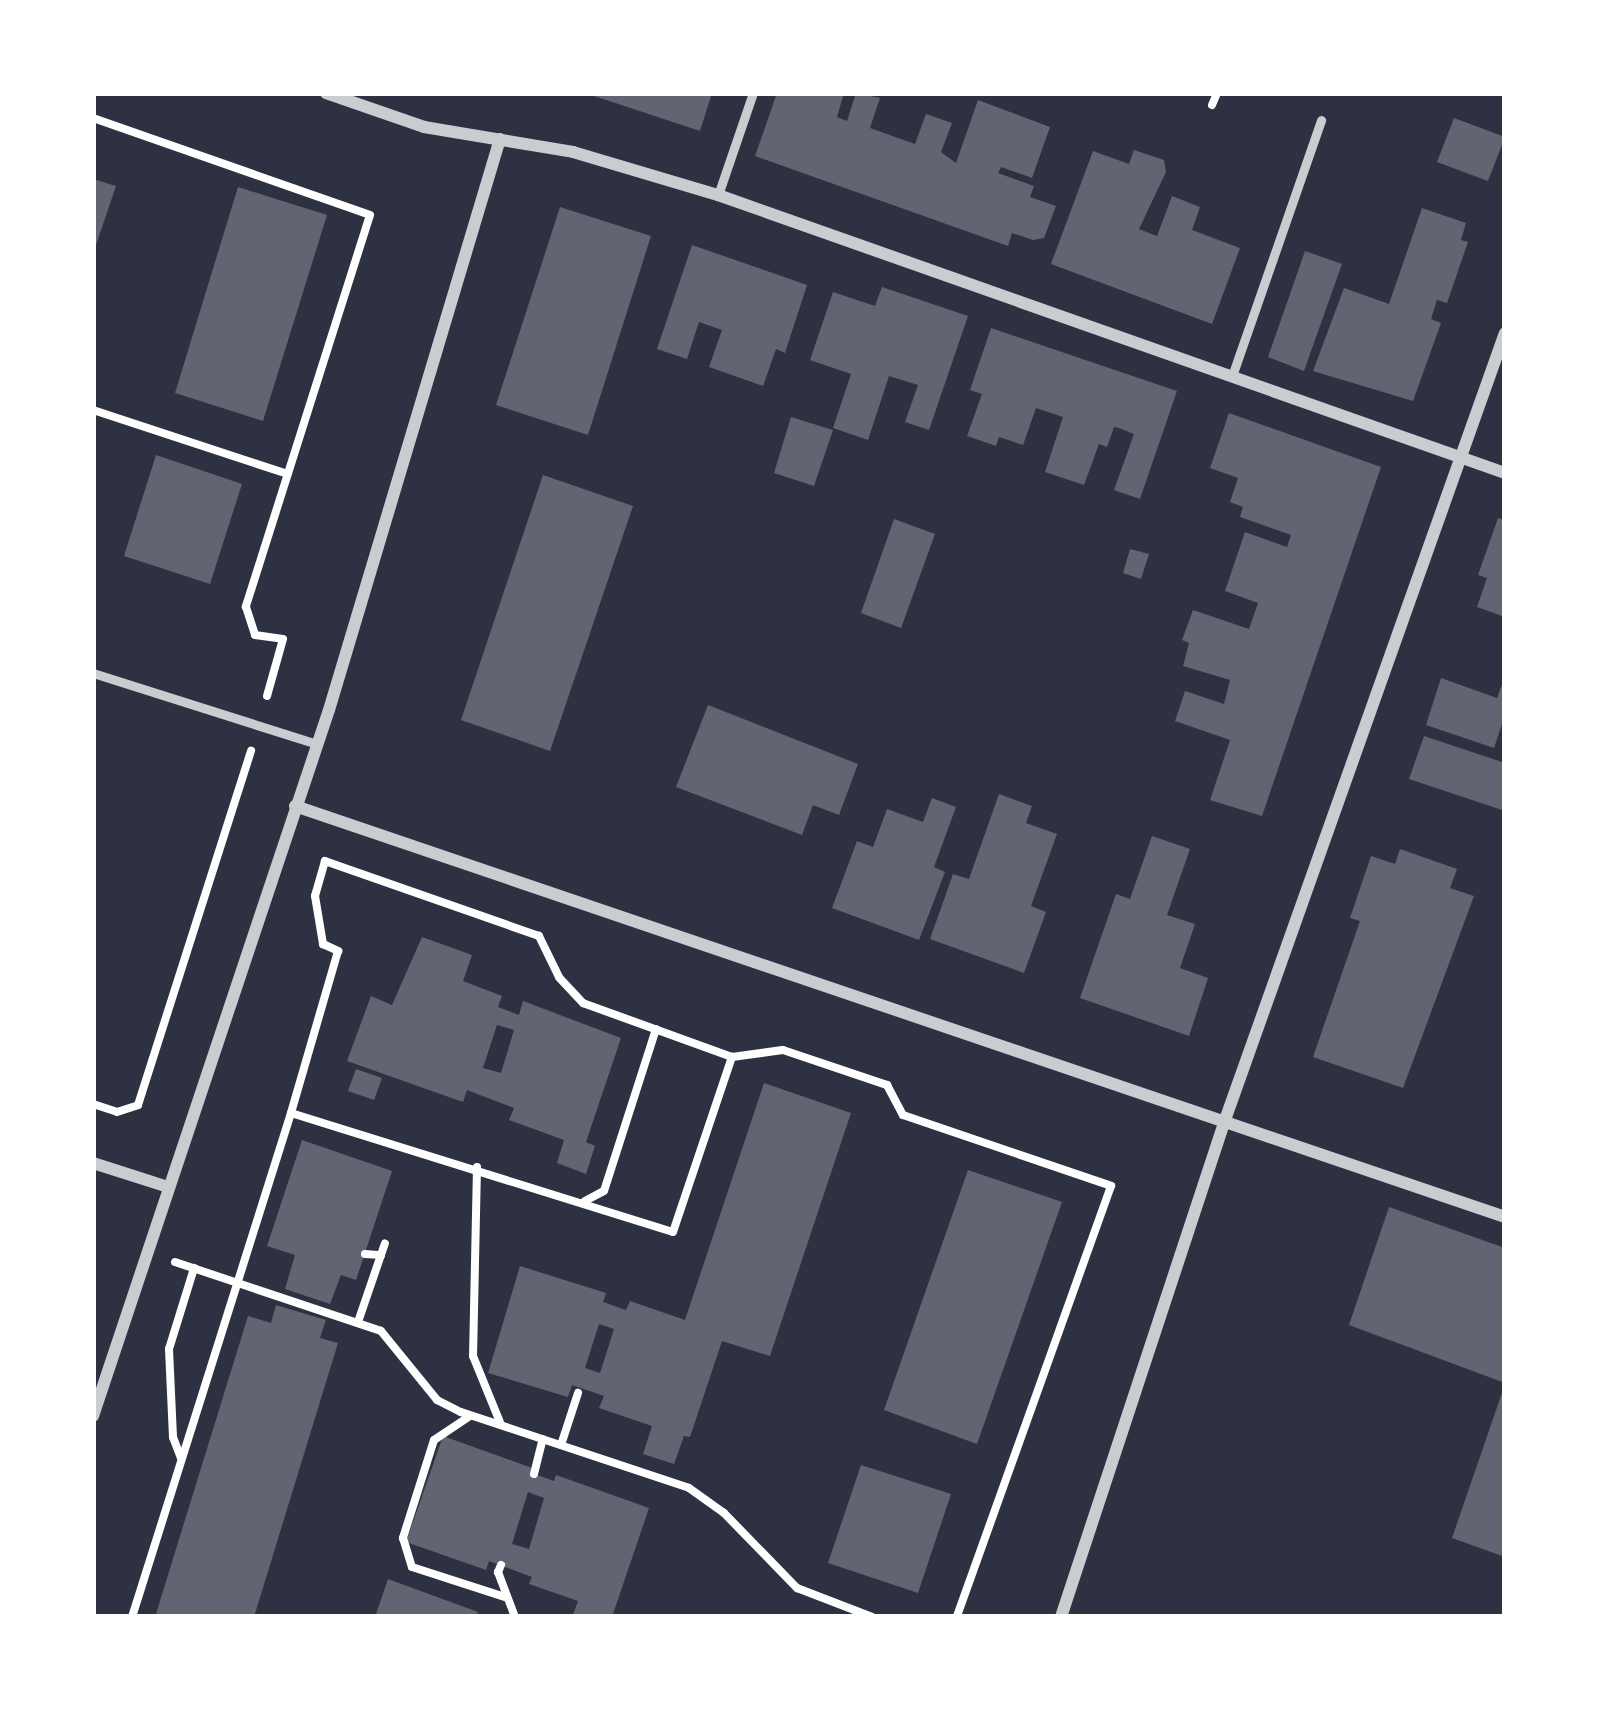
<!DOCTYPE html>
<html>
<head>
<meta charset="utf-8">
<style>
	body { margin:0 }
	#map { position:relative; width:1598px; height:1710px; overflow:hidden; background:#2d3142; font-family:Figtree,sans-serif }
	div>[style] { position:absolute }
	[style*='--x'] { left:calc(var(--x)*1px); top:calc(var(--y)*1px); width:calc(var(--w)*1px); rotate:calc(var(--a)*1deg) }
	.building>* { inset:0; background:#626471 }
	.path>* { height:8px; margin:-4px; padding:0 4px; transform-origin:4px; border-radius:4px; background:#fff }
	.service>* { height:9px; margin:-4.5px; padding:0 4.5px; transform-origin:4.5px; border-radius:4.5px; background:#caccd0 }
	.minor>* { height:12px; margin:-6px; padding:0 6px; transform-origin:6px; border-radius:6px; background:#caccd0 }
	span { translate:-50% -50%; white-space:nowrap; text-align:center; line-height:1.15; -webkit-text-stroke:10px #fff; paint-order:stroke }
	.frame { position:absolute; inset:0; border:96px solid #fff; pointer-events:none }
</style>
</head>
<body>
<div id="map">
	<div class="building">
		<i style="clip-path:polygon(585px 93px,712px 93px,700px 131px)"></i>
		<i style="clip-path:polygon(777px 93px,844px 93px,837px 117px,847px 121px,856px 93px,880px 98px,870px 128px,915px 144px,926px 114px,952px 123px,941px 152px,956px 163px,978px 100px,1050px 127px,1032px 178px,1001px 167px,998px 173px,1034px 186px,1030px 197px,1056px 206px,1044px 238px,1033px 240px,1012px 233px,1008px 246px,755px 156px)"></i>
		<i style="clip-path:polygon(1454px 118px,1505px 137px,1488px 181px,1437px 162px)"></i>
		<i style="clip-path:polygon(1134px 150px,1164px 160px,1166px 172px,1139px 229px,1157px 236px,1172px 196px,1200px 207px,1192px 230px,1240px 248px,1212px 324px,1051px 264px,1093px 151px,1129px 164px)"></i>
		<i style="clip-path:polygon(93px 179px,116px 186px,94px 251px,93px 251px)"></i>
		<i style="clip-path:polygon(238px 187px,327px 215px,263px 421px,175px 393px)"></i>
		<i style="clip-path:polygon(560px 207px,651px 236px,588px 435px,496px 405px)"></i>
		<i style="clip-path:polygon(1422px 208px,1466px 223px,1461px 240px,1468px 242px,1447px 303px,1437px 300px,1431px 319px,1441px 323px,1413px 401px,1313px 371px,1344px 288px,1389px 304px)"></i>
		<i style="clip-path:polygon(692px 245px,807px 285px,785px 353px,776px 349px,763px 386px,709px 367px,722px 330px,699px 322px,687px 359px,657px 349px)"></i>
		<i style="clip-path:polygon(1305px 251px,1342px 264px,1304px 371px,1268px 357px)"></i>
		<i style="clip-path:polygon(882px 287px,968px 316px,929px 430px,905px 422px,918px 385px,889px 376px,868px 440px,833px 428px,851px 374px,810px 360px,833px 292px,875px 306px)"></i>
		<i style="clip-path:polygon(991px 328px,1177px 391px,1140px 499px,1114px 490px,1134px 434px,1119px 428px,1114px 427px,1107px 447px,1099px 444px,1084px 485px,1045px 472px,1063px 417px,1036px 408px,1023px 445px,999px 437px,996px 446px,967px 436px,982px 394px,970px 390px)"></i>
		<i style="clip-path:polygon(1229px 413px,1381px 467px,1262px 816px,1210px 800px,1230px 740px,1175px 721px,1185px 691px,1224px 704px,1230px 680px,1183px 666px,1189px 643px,1182px 640px,1193px 610px,1249px 629px,1258px 603px,1225px 591px,1245px 532px,1287px 547px,1291px 535px,1240px 517px,1243px 507px,1230px 502px,1238px 478px,1210px 468px)"></i>
		<i style="clip-path:polygon(791px 417px,833px 430px,814px 486px,774px 473px)"></i>
		<i style="clip-path:polygon(156px 455px,242px 484px,210px 584px,124px 556px)"></i>
		<i style="clip-path:polygon(543px 475px,633px 506px,550px 751px,461px 720px)"></i>
		<i style="clip-path:polygon(1498px 518px,1505px 520px,1505px 617px,1477px 607px,1487px 578px,1478px 575px)"></i>
		<i style="clip-path:polygon(894px 519px,935px 534px,901px 628px,861px 613px)"></i>
		<i style="clip-path:polygon(1130px 549px,1149px 554px,1141px 579px,1123px 573px)"></i>
		<i style="clip-path:polygon(1505px 676px,1505px 715px,1494px 748px,1426px 725px,1441px 678px,1497px 698px)"></i>
		<i style="clip-path:polygon(708px 705px,858px 764px,839px 815px,813px 805px,802px 835px,676px 787px)"></i>
		<i style="clip-path:polygon(1424px 736px,1505px 763px,1505px 811px,1409px 779px)"></i>
		<i style="clip-path:polygon(999px 794px,1032px 806px,1026px 823px,1057px 834px,1031px 906px,1046px 912px,1024px 973px,930px 939px,953px 874px,969px 879px)"></i>
		<i style="clip-path:polygon(932px 798px,956px 807px,934px 867px,945px 872px,919px 940px,832px 908px,857px 841px,873px 847px,887px 809px,923px 822px)"></i>
		<i style="clip-path:polygon(1152px 836px,1190px 849px,1167px 915px,1195px 924px,1180px 968px,1208px 978px,1189px 1036px,1080px 998px,1116px 894px,1130px 899px)"></i>
		<i style="clip-path:polygon(1400px 849px,1457px 869px,1450px 888px,1474px 896px,1403px 1088px,1313px 1057px,1360px 921px,1350px 918px,1371px 856px,1395px 864px)"></i>
		<i style="clip-path:polygon(evenodd,422px 937px,472px 955px,463px 981px,502px 996px,498px 1007px,519px 1015px,523px 1001px,621px 1038px,586px 1142px,595px 1146px,586px 1174px,557px 1163px,564px 1140px,509px 1120px,514px 1108px,467px 1090px,463px 1102px,347px 1061px,371px 996px,392px 1005px,422px 937px,497px 1025px,514px 1030px,501px 1073px,483px 1068px,497px 1025px)"></i>
		<i style="clip-path:polygon(356px 1069px,382px 1078px,374px 1100px,348px 1091px)"></i>
		<i style="clip-path:polygon(evenodd,764px 1083px,851px 1113px,770px 1356px,722px 1341px,690px 1437px,684px 1436px,674px 1464px,643px 1454px,652px 1426px,599px 1408px,604px 1396px,572px 1385px,568px 1397px,488px 1373px,520px 1266px,606px 1293px,603px 1302px,626px 1310px,630px 1301px,685px 1320px,764px 1083px,599px 1324px,614px 1329px,600px 1373px,585px 1368px,599px 1324px)"></i>
		<i style="clip-path:polygon(302px 1140px,392px 1171px,356px 1280px,341px 1275px,330px 1304px,285px 1289px,295px 1255px,267px 1246px)"></i>
		<i style="clip-path:polygon(968px 1170px,1062px 1202px,977px 1444px,884px 1410px)"></i>
		<i style="clip-path:polygon(1389px 1207px,1505px 1248px,1505px 1383px,1349px 1325px)"></i>
		<i style="clip-path:polygon(276px 1305px,326px 1320px,320px 1338px,338px 1343px,254px 1617px,155px 1617px,248px 1316px,271px 1323px)"></i>
		<i style="clip-path:polygon(1504px 1387px,1505px 1387px,1505px 1557px,1452px 1538px)"></i>
		<i style="clip-path:polygon(evenodd,443px 1436px,532px 1468px,531px 1473px,554px 1481px,556px 1475px,649px 1508px,612px 1617px,572px 1617px,578px 1601px,529px 1584px,532px 1577px,489px 1561px,486px 1570px,406px 1542px,443px 1436px,528px 1492px,544px 1498px,529px 1549px,512px 1544px,528px 1492px)"></i>
		<i style="clip-path:polygon(861px 1465px,951px 1494px,918px 1593px,828px 1563px)"></i>
		<i style="clip-path:polygon(388px 1579px,478px 1612px,476px 1617px,375px 1617px)"></i>
	</div>
	<div class="path">
		<i style="--x:1212;--y:105;--w:13;--a:-67"></i>
		<i style="--x:93;--y:118;--w:293;--a:19.3"></i>
		<i style="--x:370;--y:215;--w:411;--a:107.6"></i>
		<i style="--x:246;--y:607;--w:29;--a:72"></i>
		<i style="--x:255;--y:635;--w:28;--a:8"></i>
		<i style="--x:283;--y:639;--w:59;--a:105.7"></i>
		<i style="--x:93;--y:410;--w:205;--a:18.2"></i>
		<i style="--x:732;--y:1057;--w:51;--a:-7.8"></i>
		<i style="--x:783;--y:1050;--w:110;--a:18.6"></i>
		<i style="--x:887;--y:1085;--w:34;--a:62"></i>
		<i style="--x:903;--y:1115;--w:220;--a:18.8"></i>
		<i style="--x:1111;--y:1186;--w:458;--a:109.7"></i>
		<i style="--x:93;--y:1104;--w:25;--a:18"></i>
		<i style="--x:117;--y:1112;--w:22;--a:-18"></i>
		<i style="--x:138;--y:1105;--w:372;--a:-72.3"></i>
		<i style="--x:477;--y:1167;--w:189;--a:91.2"></i>
		<i style="--x:473;--y:1356;--w:71;--a:67.8"></i>
		<i style="--x:585;--y:1201;--w:21;--a:-28"></i>
		<i style="--x:604;--y:1191;--w:170;--a:-72.2"></i>
		<i style="--x:365;--y:1254;--w:16;--a:4"></i>
		<i style="--x:175;--y:1262;--w:217;--a:18.5"></i>
		<i style="--x:381;--y:1331;--w:89;--a:50.9"></i>
		<i style="--x:437;--y:1400;--w:27;--a:27"></i>
		<i style="--x:461;--y:1412;--w:240;--a:18.4"></i>
		<i style="--x:689;--y:1488;--w:43;--a:35.5"></i>
		<i style="--x:724;--y:1513;--w:105;--a:45.8"></i>
		<i style="--x:797;--y:1588;--w:80;--a:21.1"></i>
		<i style="--x:358;--y:1322;--w:83;--a:-71.1"></i>
		<i style="--x:470;--y:1416;--w:43;--a:146.3"></i>
		<i style="--x:434;--y:1440;--w:103;--a:107.6"></i>
		<i style="--x:403;--y:1538;--w:30;--a:73"></i>
		<i style="--x:412;--y:1567;--w:98;--a:17.9"></i>
		<i style="--x:561;--y:1445;--w:55;--a:-71.9"></i>
		<i style="--x:181;--y:1458;--w:22;--a:-111"></i>
		<i style="--x:173;--y:1437;--w:88;--a:-92.6"></i>
		<i style="--x:169;--y:1349;--w:85;--a:-72.8"></i>
		<i style="--x:534;--y:1474;--w:36;--a:-76"></i>
		<i style="--x:501;--y:1565;--w:8;--a:113"></i>
		<i style="--x:498;--y:1572;--w:48;--a:69.3"></i>
		<i style="--x:132;--y:1617;--w:528;--a:-72.49"></i>
		<i style="--x:291;--y:1113;--w:400;--a:17.3"></i>
		<i style="--x:673;--y:1232;--w:185;--a:-71.4"></i>
		<i style="--x:732;--y:1057;--w:158;--a:-160.1"></i>
		<i style="--x:583;--y:1003;--w:35;--a:-133"></i>
		<i style="--x:559;--y:977;--w:46;--a:-116"></i>
		<i style="--x:539;--y:936;--w:227;--a:-160.7"></i>
		<i style="--x:325;--y:861;--w:36;--a:106"></i>
		<i style="--x:315;--y:896;--w:49;--a:80.5"></i>
		<i style="--x:323;--y:944;--w:17;--a:25"></i>
		<i style="--x:338;--y:951;--w:169;--a:106.2"></i>
	</div>
	<div class="service">
		<i style="--x:718;--y:195;--w:108;--a:-71.1"></i>
		<i style="--x:1232;--y:376;--w:271;--a:-70.8"></i>
		<i style="--x:93;--y:673;--w:235;--a:17.6"></i>
	</div>
	<div class="minor">
		<i style="--x:326;--y:93;--w:104;--a:19.1"></i>
		<i style="--x:424;--y:127;--w:151;--a:9.5"></i>
		<i style="--x:573;--y:152;--w:151;--a:16.5"></i>
		<i style="--x:718;--y:195;--w:835;--a:19.46"></i>
		<i style="--x:295;--y:806;--w:1278;--a:18.76"></i>
		<i style="--x:93;--y:1163;--w:76;--a:17.7"></i>
		<i style="--x:93;--y:1416;--w:744;--a:-71.52"></i>
		<i style="--x:329;--y:710;--w:596;--a:-73.33"></i>
		<i style="--x:1061;--y:1617;--w:523;--a:-71.74"></i>
		<i style="--x:1225;--y:1120;--w:835;--a:-70.42"></i>
	</div>
	<div class="frame"></div>
</div>
</body>
</html>
